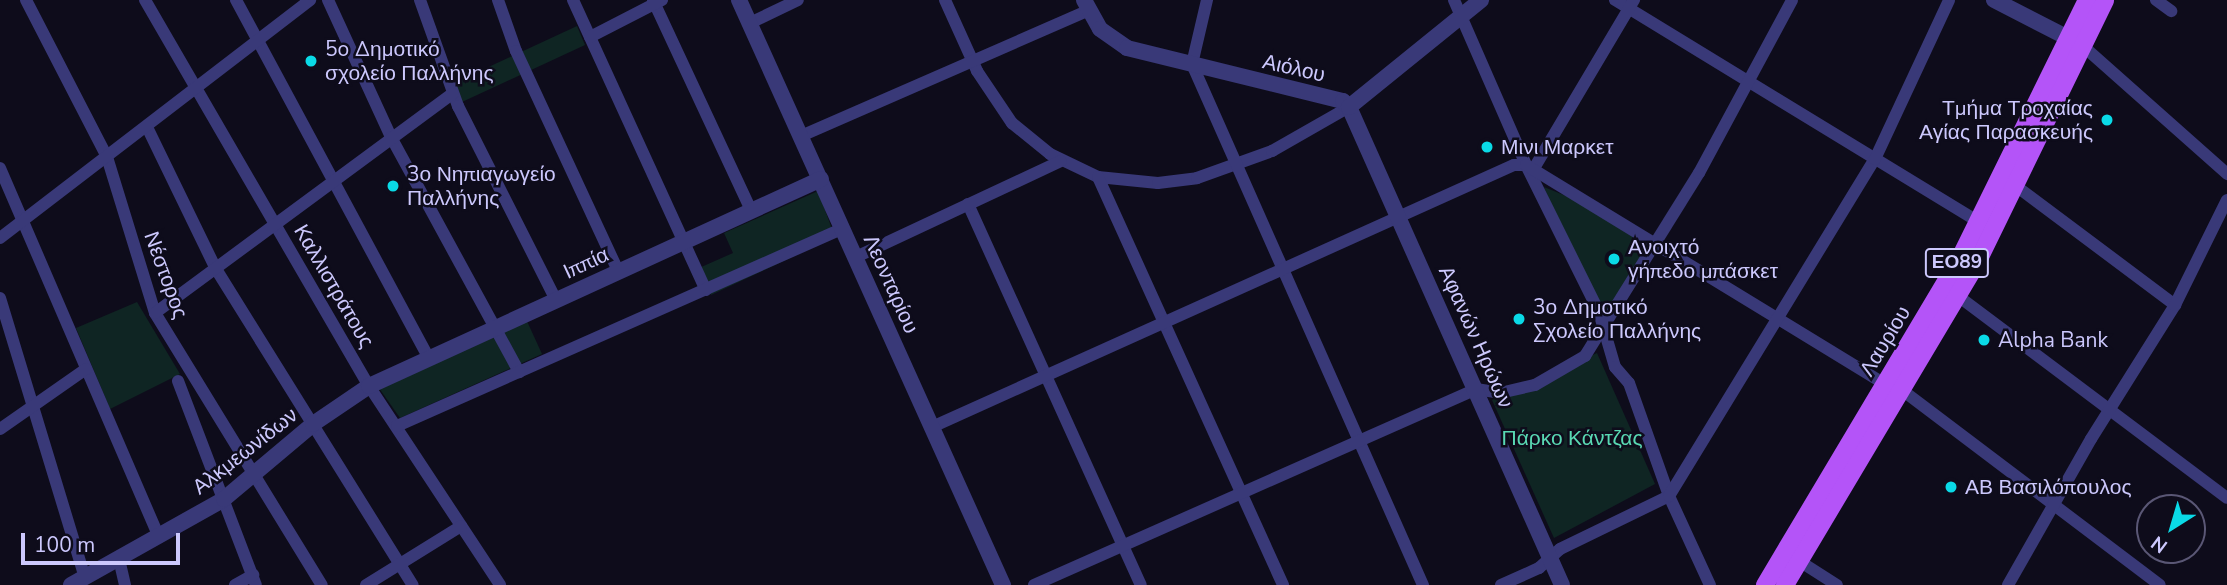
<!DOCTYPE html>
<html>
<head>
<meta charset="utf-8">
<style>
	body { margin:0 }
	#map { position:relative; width:2227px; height:585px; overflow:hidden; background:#0e0c1b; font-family:"Nunito Sans",sans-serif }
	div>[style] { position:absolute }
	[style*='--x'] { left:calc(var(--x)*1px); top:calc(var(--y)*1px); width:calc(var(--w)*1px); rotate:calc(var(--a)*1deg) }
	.green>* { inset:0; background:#0f2523 }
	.minor>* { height:12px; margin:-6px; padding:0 6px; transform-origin:6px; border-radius:6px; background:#393978 }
	.tertiary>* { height:16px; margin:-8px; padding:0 8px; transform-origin:8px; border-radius:8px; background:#393978 }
	.primary>* { height:18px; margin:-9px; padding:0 9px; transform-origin:9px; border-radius:9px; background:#b454f8 }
	.dots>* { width:19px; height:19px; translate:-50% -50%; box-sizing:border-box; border:4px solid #0e0c1b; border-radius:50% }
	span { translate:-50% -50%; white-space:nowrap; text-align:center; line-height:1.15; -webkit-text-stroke:5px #0e0c1b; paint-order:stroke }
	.shield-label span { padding:2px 5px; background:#0e0c1b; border:2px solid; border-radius:5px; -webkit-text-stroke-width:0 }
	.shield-label { font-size:19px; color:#ccc8fd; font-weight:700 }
	.poi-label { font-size:21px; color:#ccc8fd }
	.left { translate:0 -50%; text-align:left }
	.right { translate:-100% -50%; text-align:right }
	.street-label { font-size:21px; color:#ccc8fd }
	.park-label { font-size:21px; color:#59d8b3 }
	.north { position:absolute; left:2136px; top:494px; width:70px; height:70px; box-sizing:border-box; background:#0e0c1b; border:2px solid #5a5775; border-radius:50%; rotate:217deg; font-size:19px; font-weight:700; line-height:28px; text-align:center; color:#ccc8fd }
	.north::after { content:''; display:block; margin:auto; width:24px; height:32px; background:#0adae7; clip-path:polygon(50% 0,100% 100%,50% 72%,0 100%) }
	.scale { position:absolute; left:21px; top:533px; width:159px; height:32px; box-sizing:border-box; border:4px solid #ccc8fd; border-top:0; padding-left:9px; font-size:21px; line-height:24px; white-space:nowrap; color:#ccc8fd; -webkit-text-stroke:5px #0e0c1b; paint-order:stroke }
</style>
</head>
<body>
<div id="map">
	<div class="green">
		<i style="clip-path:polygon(577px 26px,585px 45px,462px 102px,454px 83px)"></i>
		<i style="clip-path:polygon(1544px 187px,1576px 200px,1649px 244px,1599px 324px)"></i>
		<i style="clip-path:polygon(818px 191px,835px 237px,711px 295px,699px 268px,733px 253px,724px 233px)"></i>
		<i style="clip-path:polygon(137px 302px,180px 374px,110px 409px,76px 328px)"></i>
		<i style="clip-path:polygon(526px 319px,542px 354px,400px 418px,379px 388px)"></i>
		<i style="clip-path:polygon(1597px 353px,1655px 484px,1554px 538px,1492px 400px)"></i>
	</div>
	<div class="minor">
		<i style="--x:26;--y:0;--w:177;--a:62.7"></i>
		<i style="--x:107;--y:157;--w:163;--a:72.9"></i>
		<i style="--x:155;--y:313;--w:319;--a:58.5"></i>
		<i style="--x:145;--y:0;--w:446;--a:59.9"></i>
		<i style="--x:369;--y:386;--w:238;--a:56.6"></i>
		<i style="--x:236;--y:0;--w:407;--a:61.7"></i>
		<i style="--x:328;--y:0;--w:151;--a:65.3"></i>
		<i style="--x:391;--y:137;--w:268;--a:61.4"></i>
		<i style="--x:420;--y:0;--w:113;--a:70.3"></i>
		<i style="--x:458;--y:106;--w:217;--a:63.2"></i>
		<i style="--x:498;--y:0;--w:54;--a:70.6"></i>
		<i style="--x:516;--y:51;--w:242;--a:65.1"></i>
		<i style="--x:573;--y:0;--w:319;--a:65.4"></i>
		<i style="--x:653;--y:0;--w:232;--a:65"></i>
		<i style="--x:945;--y:0;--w:78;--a:65.7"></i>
		<i style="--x:977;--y:71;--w:63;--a:56.1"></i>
		<i style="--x:1012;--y:123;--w:49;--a:39.2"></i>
		<i style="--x:1050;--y:154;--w:53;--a:25.6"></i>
		<i style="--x:1098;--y:177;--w:60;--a:5.7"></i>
		<i style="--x:1158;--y:183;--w:39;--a:-7"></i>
		<i style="--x:1197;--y:178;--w:80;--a:-19.8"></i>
		<i style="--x:1272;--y:151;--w:89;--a:-29.7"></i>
		<i style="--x:1207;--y:0;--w:66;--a:103.2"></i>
		<i style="--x:1192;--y:64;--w:570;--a:66.09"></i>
		<i style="--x:1454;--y:0;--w:180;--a:66.4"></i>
		<i style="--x:1526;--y:165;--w:164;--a:63.6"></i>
		<i style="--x:1599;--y:312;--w:57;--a:73.8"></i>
		<i style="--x:1615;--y:367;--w:21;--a:49"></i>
		<i style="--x:1629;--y:383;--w:120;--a:70.5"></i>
		<i style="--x:1669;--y:496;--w:98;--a:65.3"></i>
		<i style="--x:1615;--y:0;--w:428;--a:31.4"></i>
		<i style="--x:2156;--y:0;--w:19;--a:36"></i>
		<i style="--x:750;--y:23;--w:53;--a:-25.6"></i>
		<i style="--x:590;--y:37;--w:81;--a:-27.2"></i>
		<i style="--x:2083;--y:46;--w:193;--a:41.6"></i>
		<i style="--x:147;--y:127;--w:158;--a:64.1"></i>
		<i style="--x:216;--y:269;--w:372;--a:58.1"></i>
		<i style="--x:801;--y:136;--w:314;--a:-23.6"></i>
		<i style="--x:0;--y:168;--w:402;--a:66.7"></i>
		<i style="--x:1533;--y:170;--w:198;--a:-59.3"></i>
		<i style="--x:1098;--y:177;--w:448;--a:65.6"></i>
		<i style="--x:2016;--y:186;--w:199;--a:36.8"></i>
		<i style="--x:968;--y:204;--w:418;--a:65.6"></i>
		<i style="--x:0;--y:238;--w:391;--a:-37.5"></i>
		<i style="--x:856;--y:257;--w:226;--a:-25.1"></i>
		<i style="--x:1958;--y:296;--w:336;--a:36.9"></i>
		<i style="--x:0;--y:298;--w:292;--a:73.1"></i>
		<i style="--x:155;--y:313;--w:370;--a:-36.4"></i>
		<i style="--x:178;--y:381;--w:218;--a:69.1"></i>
		<i style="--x:1902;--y:390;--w:323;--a:37.1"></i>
		<i style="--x:397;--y:426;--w:488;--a:-23.9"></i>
		<i style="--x:932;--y:427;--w:638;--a:-24.24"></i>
		<i style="--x:1514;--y:165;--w:12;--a:0"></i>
		<i style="--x:1526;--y:165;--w:421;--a:31.4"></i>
		<i style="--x:0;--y:429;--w:105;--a:-34.9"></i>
		<i style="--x:1793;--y:557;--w:52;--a:32.5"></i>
		<i style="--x:119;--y:559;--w:27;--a:77"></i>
		<i style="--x:235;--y:585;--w:21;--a:-29"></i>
		<i style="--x:366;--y:585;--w:112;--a:-31.8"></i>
		<i style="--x:1034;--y:585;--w:484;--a:-23.9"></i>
		<i style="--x:1476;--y:389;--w:24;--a:9"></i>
		<i style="--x:1500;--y:393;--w:36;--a:-13"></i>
		<i style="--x:1535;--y:385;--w:58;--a:-30.1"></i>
		<i style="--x:1585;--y:356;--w:216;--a:-58.1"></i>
		<i style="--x:1699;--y:173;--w:196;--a:-61.7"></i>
		<i style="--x:1501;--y:585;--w:42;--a:-24.1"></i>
		<i style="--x:1539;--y:568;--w:28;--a:-42"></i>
		<i style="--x:1560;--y:549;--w:121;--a:-25.9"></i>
		<i style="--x:1669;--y:496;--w:395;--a:-58.6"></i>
		<i style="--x:1875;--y:159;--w:175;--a:-65"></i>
		<i style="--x:2008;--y:585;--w:168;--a:-60.4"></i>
		<i style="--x:2091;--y:439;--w:158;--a:-57.9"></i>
		<i style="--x:2175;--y:305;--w:117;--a:-63.7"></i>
	</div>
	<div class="tertiary">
		<i style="--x:739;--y:0;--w:642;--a:65.71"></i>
		<i style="--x:1084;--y:0;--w:33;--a:61"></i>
		<i style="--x:1100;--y:29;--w:33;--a:35"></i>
		<i style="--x:1127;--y:48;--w:222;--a:13.8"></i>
		<i style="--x:1343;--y:101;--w:8;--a:45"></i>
		<i style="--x:1349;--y:107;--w:523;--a:65.98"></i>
		<i style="--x:1994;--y:0;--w:94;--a:27.1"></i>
		<i style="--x:1349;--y:107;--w:170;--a:-39"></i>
		<i style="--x:71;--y:585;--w:176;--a:-29.3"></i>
		<i style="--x:224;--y:499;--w:116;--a:-40.1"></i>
		<i style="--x:313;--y:424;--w:68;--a:-34.2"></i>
		<i style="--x:369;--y:386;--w:497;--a:-24.6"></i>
	</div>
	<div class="primary">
		<i style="--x:1765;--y:585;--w:383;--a:-59.2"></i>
		<i style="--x:1961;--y:256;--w:285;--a:-63.8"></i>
		<i style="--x:1785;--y:585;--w:375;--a:-59.2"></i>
		<i style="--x:1977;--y:263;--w:292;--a:-64"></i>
	</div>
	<div class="dots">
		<i style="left:311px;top:61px;background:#0adae7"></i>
		<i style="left:2107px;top:120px;background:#0adae7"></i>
		<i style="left:1487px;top:147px;background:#0adae7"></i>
		<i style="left:393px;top:186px;background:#0adae7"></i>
		<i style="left:1614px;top:259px;background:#0adae7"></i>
		<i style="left:1519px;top:319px;background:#0adae7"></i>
		<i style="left:1984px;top:340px;background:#0adae7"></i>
		<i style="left:1951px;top:487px;background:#0adae7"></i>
	</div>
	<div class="shield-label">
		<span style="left:1957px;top:263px">ΕΟ89</span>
	</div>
	<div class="poi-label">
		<span class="left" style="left:325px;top:61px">5o Δημοτικό<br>σχολείο Παλλήνης</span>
		<span class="right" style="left:2093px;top:120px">Τμήμα Τροχαίας<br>Αγίας Παρασκευής</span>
		<span class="left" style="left:1501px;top:147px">Μινι Μαρκετ</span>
		<span class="left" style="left:407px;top:186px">3ο Νηπιαγωγείο<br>Παλλήνης</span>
		<span class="left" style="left:1628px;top:259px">Ανοιχτό<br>γήπεδο μπάσκετ</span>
		<span class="left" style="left:1533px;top:319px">3ο Δημοτικό<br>Σχολείο Παλλήνης</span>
		<span class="left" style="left:1998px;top:340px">Alpha Bank</span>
		<span class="left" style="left:1965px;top:487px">ΑΒ Βασιλόπουλος</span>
	</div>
	<div class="street-label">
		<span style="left:1294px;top:68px;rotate:13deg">Αιόλου</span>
		<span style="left:586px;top:263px;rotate:-25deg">Ιππία</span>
		<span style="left:166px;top:275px;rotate:70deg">Νέστορος</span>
		<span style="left:891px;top:284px;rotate:66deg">Λεονταρίου</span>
		<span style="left:334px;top:286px;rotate:60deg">Καλλιστράτους</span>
		<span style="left:1476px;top:337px;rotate:66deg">Αφανών Ηρώων</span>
		<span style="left:1885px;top:341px;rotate:-59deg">Λαυρίου</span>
		<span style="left:245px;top:451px;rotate:-38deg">Αλκμεωνίδων</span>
	</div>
	<div class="park-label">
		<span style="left:1572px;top:438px">Πάρκο Κάντζας</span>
	</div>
	<div class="north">N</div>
	<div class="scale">100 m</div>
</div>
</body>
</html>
